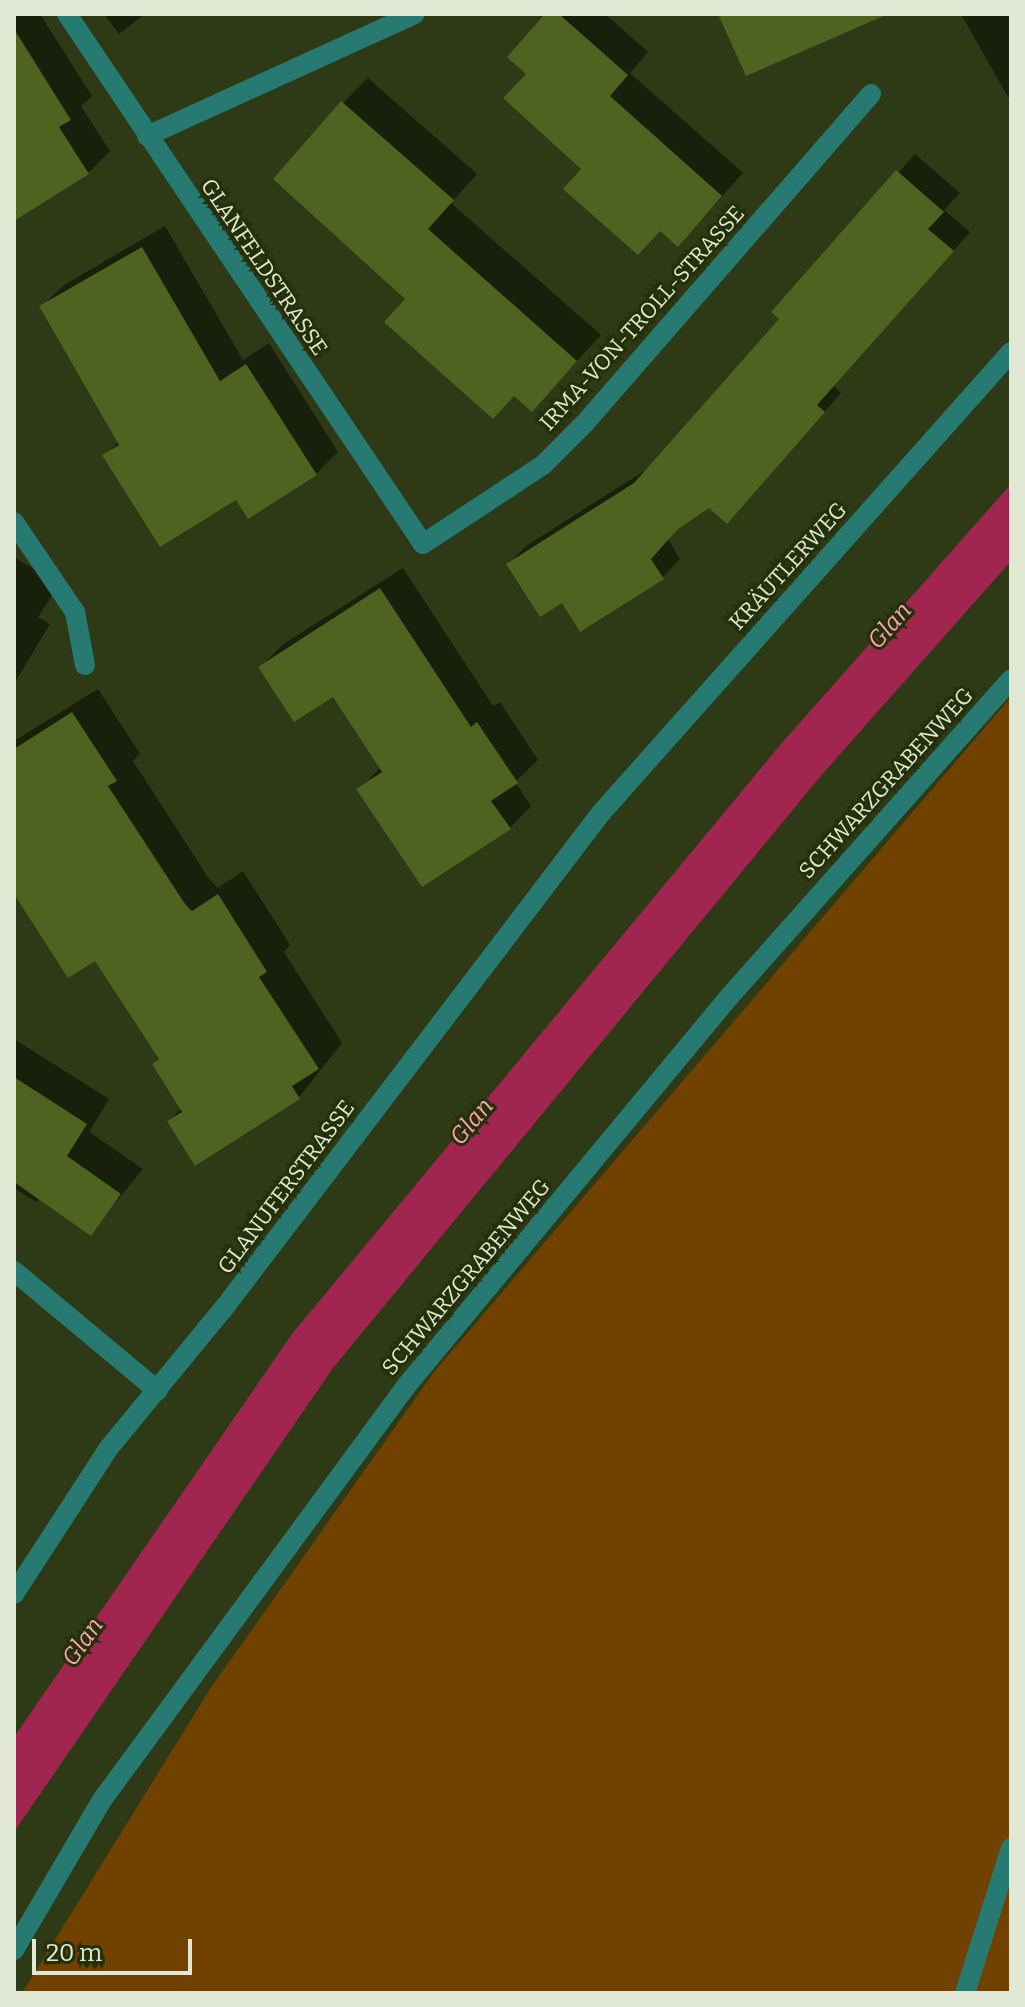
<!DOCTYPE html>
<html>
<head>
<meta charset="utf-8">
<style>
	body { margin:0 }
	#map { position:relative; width:1025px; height:2007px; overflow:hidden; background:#2e3a15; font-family:Bitter,serif }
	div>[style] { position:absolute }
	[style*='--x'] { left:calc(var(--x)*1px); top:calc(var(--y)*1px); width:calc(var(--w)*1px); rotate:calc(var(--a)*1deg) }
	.green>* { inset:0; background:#714100 }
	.water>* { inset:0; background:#a0254f }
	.shadow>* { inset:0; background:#0007 }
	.building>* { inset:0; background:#4d631f }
	.lane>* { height:20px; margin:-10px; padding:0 10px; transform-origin:10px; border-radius:10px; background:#277a71 }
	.street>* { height:20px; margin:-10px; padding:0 10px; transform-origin:10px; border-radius:10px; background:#277a71 }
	span { translate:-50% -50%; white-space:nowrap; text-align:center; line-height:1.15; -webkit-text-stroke:6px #24300a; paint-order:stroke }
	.street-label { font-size:22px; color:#e1e9d4 }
	.water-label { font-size:24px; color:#fea0b5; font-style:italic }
	.frame { position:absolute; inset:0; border:16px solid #e1e9d4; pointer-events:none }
	.scale { position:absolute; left:32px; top:1939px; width:160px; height:36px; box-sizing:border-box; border:4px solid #e1e9d4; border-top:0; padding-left:10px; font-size:24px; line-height:28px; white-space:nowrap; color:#e1e9d4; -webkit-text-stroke:6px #24300a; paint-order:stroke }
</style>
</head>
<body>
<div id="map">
	<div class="green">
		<i style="clip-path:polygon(1011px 697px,1011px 1993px,22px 1993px,210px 1689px,434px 1372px)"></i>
	</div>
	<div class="water">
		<i style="clip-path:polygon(1011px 484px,1011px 561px,819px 778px,333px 1368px,14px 1832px,14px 1737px,292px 1334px,781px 744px)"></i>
	</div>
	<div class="shadow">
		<i style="clip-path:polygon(14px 14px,40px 14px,92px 96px,81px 106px,110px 151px,88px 173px,14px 218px)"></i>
		<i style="clip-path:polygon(104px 14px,145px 14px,119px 34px)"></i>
		<i style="clip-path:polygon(548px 14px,605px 14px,648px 52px,630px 73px,743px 173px,699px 222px,584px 168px,529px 73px)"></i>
		<i style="clip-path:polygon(961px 14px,1011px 14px,1011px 95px,1008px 97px)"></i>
		<i style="clip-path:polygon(368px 78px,477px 174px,451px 203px,601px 335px,532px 409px,408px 299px,343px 103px)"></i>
		<i style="clip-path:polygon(915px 154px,960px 193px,944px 210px,970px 232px,834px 386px,841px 393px,744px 504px,709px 506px,681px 524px,668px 539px,680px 559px,663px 577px,562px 600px,508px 564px,526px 546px,649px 468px,782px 319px,774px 312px)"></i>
		<i style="clip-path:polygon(165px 226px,243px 360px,269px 343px,338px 452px,316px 474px,236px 498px,105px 456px,119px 441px,41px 307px,64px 285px)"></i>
		<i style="clip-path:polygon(14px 557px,59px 584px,38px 617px,50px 624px,14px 684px)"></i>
		<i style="clip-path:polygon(403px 568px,493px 706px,500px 702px,538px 760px,515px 782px,531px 806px,510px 828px,359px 790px,381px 767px,334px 694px,261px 667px,282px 645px)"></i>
		<i style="clip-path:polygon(98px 689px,140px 754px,133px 761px,209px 879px,218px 888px,243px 871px,290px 945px,284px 952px,342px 1043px,299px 1097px,196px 1163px,169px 1121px,182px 1108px,160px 1058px,96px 958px,14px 889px,14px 741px)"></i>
		<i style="clip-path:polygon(14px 1039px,109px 1099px,89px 1132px,143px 1169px,90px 1234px,40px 1198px,36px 1202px,14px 1188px)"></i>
	</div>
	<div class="building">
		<i style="clip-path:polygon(545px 14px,559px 14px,628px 75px,610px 96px,722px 196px,678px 247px,660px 231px,638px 255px,563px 189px,581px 169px,503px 98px,526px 74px,507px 57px)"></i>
		<i style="clip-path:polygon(718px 14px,888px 14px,746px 76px)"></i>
		<i style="clip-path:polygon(14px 29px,71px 120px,59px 127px,89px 174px,14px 221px)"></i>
		<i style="clip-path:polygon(341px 101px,454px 200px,428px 229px,577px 361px,532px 412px,514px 396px,493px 419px,384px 322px,405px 299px,273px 179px)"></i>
		<i style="clip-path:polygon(896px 170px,944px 212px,928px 229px,954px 251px,817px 405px,825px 412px,727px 524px,709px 508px,678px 529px,651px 559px,664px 579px,580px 632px,562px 603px,540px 617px,506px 564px,634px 483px,779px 319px,771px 312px)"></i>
		<i style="clip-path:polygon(142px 247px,220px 381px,246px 364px,317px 475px,248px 519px,236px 500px,160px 547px,102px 455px,119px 445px,39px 306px)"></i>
		<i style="clip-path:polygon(380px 588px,471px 727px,477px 722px,518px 783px,491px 801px,511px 829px,422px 887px,356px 789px,382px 772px,333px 697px,294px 722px,258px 667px)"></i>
		<i style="clip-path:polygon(72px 712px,117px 781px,108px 786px,185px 904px,192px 911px,218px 894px,267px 972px,259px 977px,319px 1069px,292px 1086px,300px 1099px,195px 1166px,167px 1121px,182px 1112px,152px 1064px,159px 1059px,95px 961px,68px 978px,14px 894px,14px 749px)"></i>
		<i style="clip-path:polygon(14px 1077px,87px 1124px,67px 1156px,121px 1194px,91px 1236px,14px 1182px)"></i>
	</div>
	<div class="lane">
		<i style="--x:147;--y:136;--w:294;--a:-24.5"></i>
		<i style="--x:14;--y:1950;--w:174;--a:-59.6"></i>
		<i style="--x:102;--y:1800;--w:515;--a:-53.69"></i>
		<i style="--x:407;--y:1385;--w:504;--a:-50.31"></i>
		<i style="--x:729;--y:997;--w:425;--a:-48.4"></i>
		<i style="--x:965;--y:1993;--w:152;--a:-72.4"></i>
	</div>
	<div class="street">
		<i style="--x:67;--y:14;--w:638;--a:56.11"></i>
		<i style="--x:423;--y:544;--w:144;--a:-33.4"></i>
		<i style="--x:543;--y:465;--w:59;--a:-45"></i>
		<i style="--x:585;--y:423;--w:436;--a:-49"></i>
		<i style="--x:14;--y:522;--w:109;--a:55.9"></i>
		<i style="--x:75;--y:612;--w:54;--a:79.3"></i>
		<i style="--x:14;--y:1271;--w:187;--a:39.8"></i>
		<i style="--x:14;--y:1594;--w:173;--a:-57"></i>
		<i style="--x:108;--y:1449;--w:183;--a:-50.6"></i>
		<i style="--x:224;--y:1308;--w:622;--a:-52.71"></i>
		<i style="--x:601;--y:813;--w:617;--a:-48.35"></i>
	</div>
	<div class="street-label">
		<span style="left:264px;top:267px;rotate:56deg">GLANFELDSTRASSE</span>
		<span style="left:642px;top:318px;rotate:-48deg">IRMA-VON-TROLL-STRASSE</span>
		<span style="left:788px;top:566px;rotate:-48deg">KRÄUTLERWEG</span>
		<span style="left:886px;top:783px;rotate:-48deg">SCHWARZGRABENWEG</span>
		<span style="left:286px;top:1187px;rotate:-53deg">GLANUFERSTRASSE</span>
		<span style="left:466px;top:1277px;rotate:-50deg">SCHWARZGRABENWEG</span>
	</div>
	<div class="water-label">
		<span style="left:890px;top:626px;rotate:-49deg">Glan</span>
		<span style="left:472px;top:1122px;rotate:-50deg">Glan</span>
		<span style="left:83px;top:1642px;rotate:-55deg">Glan</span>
	</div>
	<div class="frame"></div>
	<div class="scale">20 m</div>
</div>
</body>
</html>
